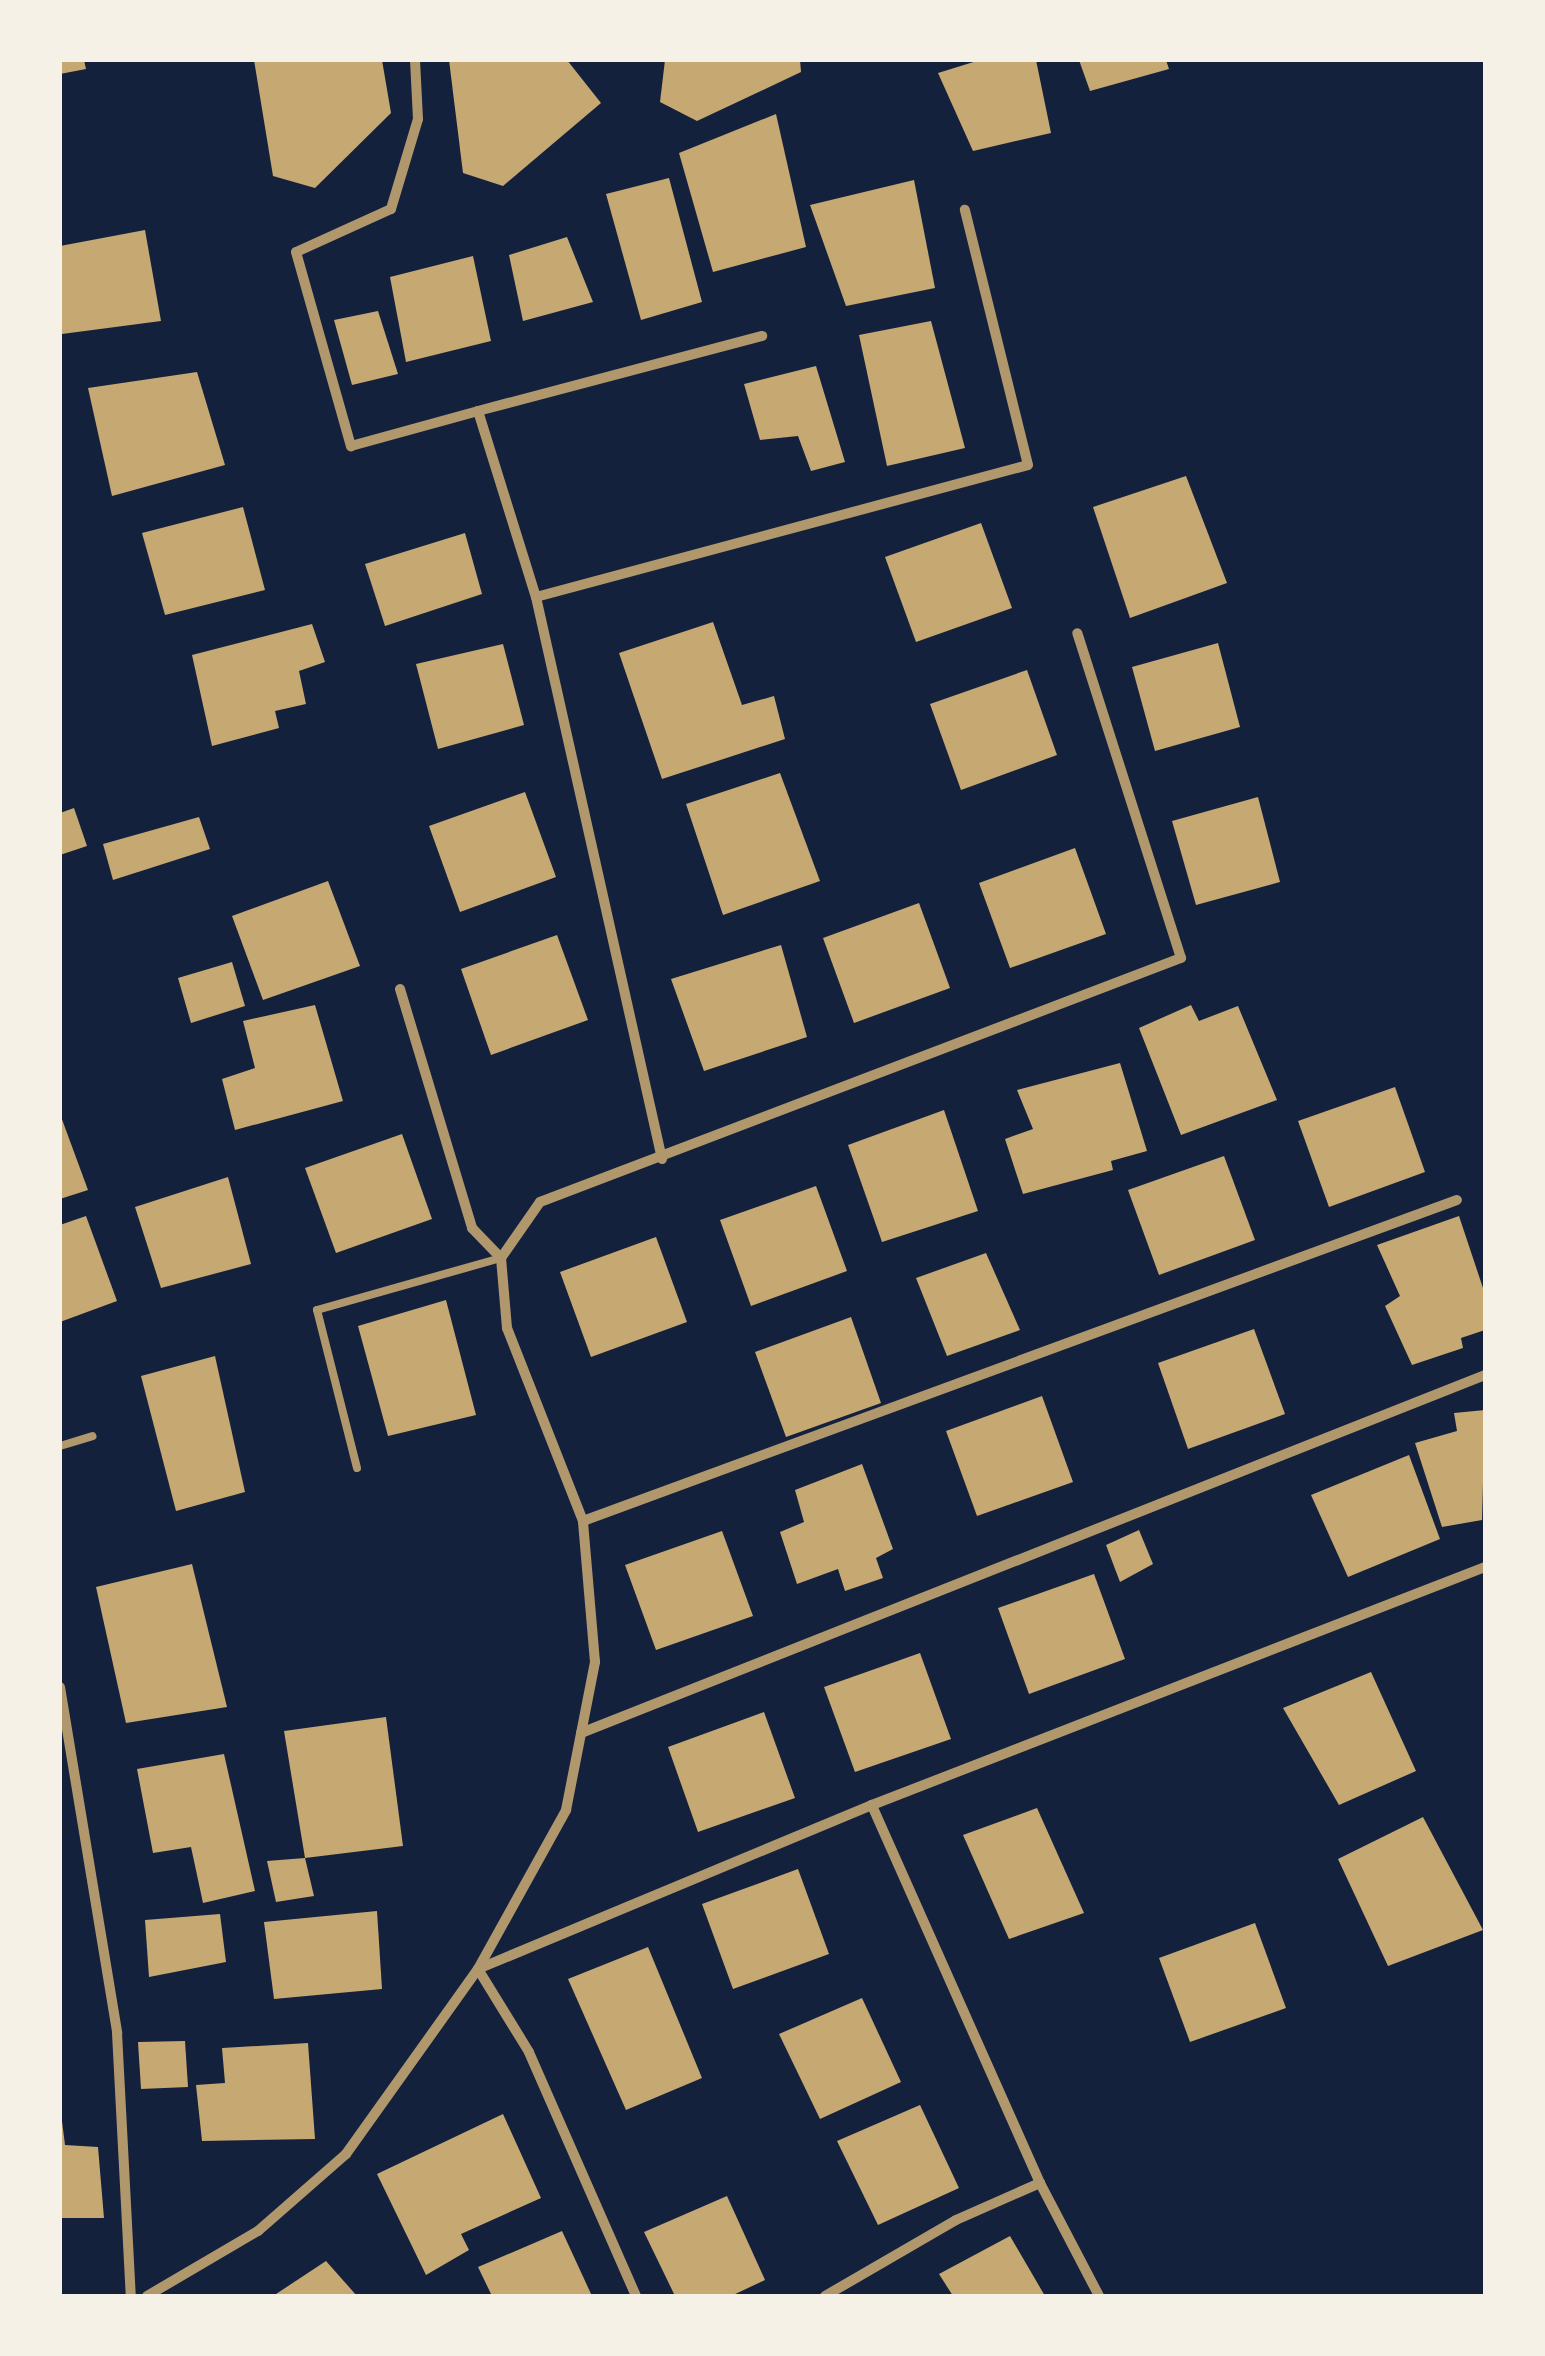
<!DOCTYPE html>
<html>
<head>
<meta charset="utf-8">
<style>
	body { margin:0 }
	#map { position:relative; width:1545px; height:2356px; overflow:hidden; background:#14213d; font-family:"PT Sans Narrow",sans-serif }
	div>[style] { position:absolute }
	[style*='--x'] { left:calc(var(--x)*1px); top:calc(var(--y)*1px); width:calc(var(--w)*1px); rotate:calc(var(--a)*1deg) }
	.building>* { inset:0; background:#c6a872 }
	.service>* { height:8px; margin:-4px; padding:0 4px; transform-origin:4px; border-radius:4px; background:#b1986c }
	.minor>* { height:10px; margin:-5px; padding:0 5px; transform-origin:5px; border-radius:5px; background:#b1986c }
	span { translate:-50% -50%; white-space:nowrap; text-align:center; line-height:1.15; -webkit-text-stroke:8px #f6f1e7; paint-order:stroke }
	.frame { position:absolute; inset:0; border:62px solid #f6f1e7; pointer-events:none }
</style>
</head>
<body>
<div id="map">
	<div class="building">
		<i style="clip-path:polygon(60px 60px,84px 60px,86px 69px,60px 74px)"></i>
		<i style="clip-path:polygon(254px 60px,382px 60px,391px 113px,315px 188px,273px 176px)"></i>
		<i style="clip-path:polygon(449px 60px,567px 60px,601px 103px,503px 186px,463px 173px)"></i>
		<i style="clip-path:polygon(665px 60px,800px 60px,801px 72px,697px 121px,660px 102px)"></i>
		<i style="clip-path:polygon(980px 60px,1036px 60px,1051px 133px,973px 151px,938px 73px)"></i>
		<i style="clip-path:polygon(1079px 60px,1166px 60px,1169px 69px,1090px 91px)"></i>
		<i style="clip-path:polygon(776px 114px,806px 247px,713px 272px,679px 153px)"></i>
		<i style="clip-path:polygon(669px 178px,702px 302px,641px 320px,606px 194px)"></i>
		<i style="clip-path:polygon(914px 180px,935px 288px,846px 306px,810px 205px)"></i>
		<i style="clip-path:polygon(145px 230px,161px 321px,62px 334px,60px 246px)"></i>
		<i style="clip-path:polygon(567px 237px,593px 302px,523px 321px,509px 255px)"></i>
		<i style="clip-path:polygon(473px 256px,491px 341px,406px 362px,390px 277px)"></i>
		<i style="clip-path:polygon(378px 311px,398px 374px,352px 385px,334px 320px)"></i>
		<i style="clip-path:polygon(931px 321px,965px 448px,887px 466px,859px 335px)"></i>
		<i style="clip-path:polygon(816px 366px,845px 462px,811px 471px,798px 436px,760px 440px,744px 384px)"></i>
		<i style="clip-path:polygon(197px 372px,225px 465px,112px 496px,88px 388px)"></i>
		<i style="clip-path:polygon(1186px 476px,1227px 583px,1130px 618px,1093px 507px)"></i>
		<i style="clip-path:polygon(243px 507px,265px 590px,165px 615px,142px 533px)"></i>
		<i style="clip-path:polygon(981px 523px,1012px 608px,916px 642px,885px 557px)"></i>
		<i style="clip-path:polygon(465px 533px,482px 594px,385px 626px,365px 564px)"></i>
		<i style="clip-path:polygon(713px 622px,742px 705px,774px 696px,785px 739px,662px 779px,619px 653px)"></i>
		<i style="clip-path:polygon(312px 624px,325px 662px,299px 671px,306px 704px,275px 711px,279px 728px,212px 746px,192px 655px)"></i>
		<i style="clip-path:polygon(1218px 643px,1240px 727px,1155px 751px,1132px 667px)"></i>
		<i style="clip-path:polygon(503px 644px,524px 725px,438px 749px,416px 664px)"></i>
		<i style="clip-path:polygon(1027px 670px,1057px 755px,961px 790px,930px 704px)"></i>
		<i style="clip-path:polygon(780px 773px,820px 881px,723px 915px,686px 804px)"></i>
		<i style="clip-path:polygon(525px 792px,556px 877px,460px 912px,429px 826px)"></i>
		<i style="clip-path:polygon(1258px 797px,1280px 882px,1196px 905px,1172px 821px)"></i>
		<i style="clip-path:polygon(74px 808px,87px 846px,60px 855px,60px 813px)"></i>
		<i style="clip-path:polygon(199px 817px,210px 849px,113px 880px,103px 844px)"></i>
		<i style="clip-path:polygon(1075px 848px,1106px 934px,1010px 968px,979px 883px)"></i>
		<i style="clip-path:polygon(328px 881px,360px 966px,263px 1000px,232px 916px)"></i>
		<i style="clip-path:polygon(919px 903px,950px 988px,854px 1023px,823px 938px)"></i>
		<i style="clip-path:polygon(557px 935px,588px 1020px,491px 1055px,461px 969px)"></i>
		<i style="clip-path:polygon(781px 945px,807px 1037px,704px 1071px,671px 979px)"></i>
		<i style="clip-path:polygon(232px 962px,245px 1006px,191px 1023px,178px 978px)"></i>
		<i style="clip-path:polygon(315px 1005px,343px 1101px,235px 1130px,222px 1079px,255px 1068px,243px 1021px)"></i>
		<i style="clip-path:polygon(1191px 1005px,1199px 1021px,1238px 1006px,1277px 1100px,1181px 1135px,1139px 1028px)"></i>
		<i style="clip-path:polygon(1120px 1063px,1147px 1151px,1111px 1161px,1113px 1170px,1023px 1194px,1005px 1139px,1033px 1129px,1017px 1090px)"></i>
		<i style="clip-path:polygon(1395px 1087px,1425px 1172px,1329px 1207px,1298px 1121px)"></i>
		<i style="clip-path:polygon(944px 1110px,978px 1211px,882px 1242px,848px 1145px)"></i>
		<i style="clip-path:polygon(60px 1114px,88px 1190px,60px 1199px)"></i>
		<i style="clip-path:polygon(402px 1134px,432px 1219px,336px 1253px,305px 1168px)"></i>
		<i style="clip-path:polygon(1224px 1156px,1255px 1240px,1159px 1275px,1128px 1190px)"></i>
		<i style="clip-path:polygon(228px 1177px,251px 1264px,161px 1288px,135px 1207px)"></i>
		<i style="clip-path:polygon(816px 1186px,847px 1271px,751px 1306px,720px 1220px)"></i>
		<i style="clip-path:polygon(86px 1216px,117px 1301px,60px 1322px,60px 1225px)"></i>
		<i style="clip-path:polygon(1459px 1216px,1485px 1294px,1485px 1330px,1461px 1338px,1463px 1348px,1412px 1365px,1385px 1306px,1400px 1296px,1377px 1245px)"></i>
		<i style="clip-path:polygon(656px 1237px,687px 1322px,591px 1357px,560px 1272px)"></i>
		<i style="clip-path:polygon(986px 1253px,1020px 1330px,947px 1356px,916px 1278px)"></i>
		<i style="clip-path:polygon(446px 1300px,476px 1415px,388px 1436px,358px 1326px)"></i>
		<i style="clip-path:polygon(851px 1317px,881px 1403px,786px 1437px,755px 1352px)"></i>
		<i style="clip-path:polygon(1254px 1329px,1285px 1414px,1188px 1449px,1158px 1363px)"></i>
		<i style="clip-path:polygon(215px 1356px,245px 1492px,176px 1511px,141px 1376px)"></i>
		<i style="clip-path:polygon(1042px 1396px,1073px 1482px,977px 1516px,946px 1431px)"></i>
		<i style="clip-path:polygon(1485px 1410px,1482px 1520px,1442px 1527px,1415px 1443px,1457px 1431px,1454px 1413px)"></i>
		<i style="clip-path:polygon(1409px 1455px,1440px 1539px,1348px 1577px,1311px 1495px)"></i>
		<i style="clip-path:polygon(862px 1464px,893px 1549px,876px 1558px,883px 1578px,845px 1591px,838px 1569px,797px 1584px,780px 1532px,804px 1522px,795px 1490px)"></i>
		<i style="clip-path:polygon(1139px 1530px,1153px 1564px,1120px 1582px,1106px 1545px)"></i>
		<i style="clip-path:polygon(722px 1531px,753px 1616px,656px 1650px,625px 1565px)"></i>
		<i style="clip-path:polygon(192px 1564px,227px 1707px,126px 1723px,96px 1587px)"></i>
		<i style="clip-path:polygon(1094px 1574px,1125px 1659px,1029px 1694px,998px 1608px)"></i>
		<i style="clip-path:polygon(920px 1653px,951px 1739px,855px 1772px,824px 1687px)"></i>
		<i style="clip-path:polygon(1371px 1672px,1416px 1771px,1339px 1805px,1283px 1708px)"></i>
		<i style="clip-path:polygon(764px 1712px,795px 1798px,698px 1832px,668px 1747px)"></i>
		<i style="clip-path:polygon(386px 1717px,403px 1846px,305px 1858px,284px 1731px)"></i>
		<i style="clip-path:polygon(224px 1754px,255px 1891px,203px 1903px,191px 1847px,153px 1853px,137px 1769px)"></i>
		<i style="clip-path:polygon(1037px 1808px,1084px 1913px,1009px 1939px,963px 1835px)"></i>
		<i style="clip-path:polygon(1423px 1817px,1483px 1930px,1388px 1966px,1338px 1859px)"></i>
		<i style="clip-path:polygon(305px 1858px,314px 1896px,276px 1902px,267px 1861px)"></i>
		<i style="clip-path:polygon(798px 1869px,829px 1954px,733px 1989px,702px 1904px)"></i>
		<i style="clip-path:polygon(377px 1911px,382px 1989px,274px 1999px,264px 1922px)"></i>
		<i style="clip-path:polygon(220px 1914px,226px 1962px,149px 1977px,145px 1920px)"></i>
		<i style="clip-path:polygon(1255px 1923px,1286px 2008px,1190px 2042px,1159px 1958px)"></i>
		<i style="clip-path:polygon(648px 1947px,702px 2078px,626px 2110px,568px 1979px)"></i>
		<i style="clip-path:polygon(862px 1998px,901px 2082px,820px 2119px,779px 2034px)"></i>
		<i style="clip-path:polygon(185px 2041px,188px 2087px,141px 2089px,138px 2042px)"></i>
		<i style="clip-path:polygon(308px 2043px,315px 2139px,202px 2141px,196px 2085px,225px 2083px,222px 2048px)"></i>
		<i style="clip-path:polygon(60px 2105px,65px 2145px,98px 2147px,104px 2218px,60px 2218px)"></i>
		<i style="clip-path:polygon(920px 2105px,959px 2188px,878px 2225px,837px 2141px)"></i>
		<i style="clip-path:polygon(503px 2114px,541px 2198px,461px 2234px,469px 2250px,426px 2275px,377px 2174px)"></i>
		<i style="clip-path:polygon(727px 2196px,765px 2280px,731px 2296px,675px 2296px,644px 2232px)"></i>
		<i style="clip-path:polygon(562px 2231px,592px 2296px,492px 2296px,478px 2267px)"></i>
		<i style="clip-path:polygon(1010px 2236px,1045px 2296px,953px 2296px,939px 2274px)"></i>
		<i style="clip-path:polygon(326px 2261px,357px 2296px,273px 2296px)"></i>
	</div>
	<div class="service">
		<i style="--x:60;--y:1446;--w:34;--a:-17"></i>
		<i style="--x:357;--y:1468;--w:163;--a:-104.2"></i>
		<i style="--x:317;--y:1310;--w:191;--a:-15.8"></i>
	</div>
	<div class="minor">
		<i style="--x:415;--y:60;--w:59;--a:87.1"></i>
		<i style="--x:418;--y:119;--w:94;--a:106.7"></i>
		<i style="--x:391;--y:209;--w:104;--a:155.6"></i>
		<i style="--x:296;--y:252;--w:202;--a:74.2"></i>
		<i style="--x:351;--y:446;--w:132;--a:-15.4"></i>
		<i style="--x:478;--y:411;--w:195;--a:72.7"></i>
		<i style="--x:478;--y:411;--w:294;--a:-14.8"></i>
		<i style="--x:400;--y:989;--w:250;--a:73.2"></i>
		<i style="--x:472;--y:1228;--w:42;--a:46"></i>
		<i style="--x:662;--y:1159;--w:576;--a:-102.64"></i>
		<i style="--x:536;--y:597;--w:509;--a:-15.02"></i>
		<i style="--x:1028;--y:465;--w:263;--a:-103.9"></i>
		<i style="--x:583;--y:1521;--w:931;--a:-20.17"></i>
		<i style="--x:60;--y:1687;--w:351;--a:80.6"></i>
		<i style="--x:117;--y:2033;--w:263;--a:87"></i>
		<i style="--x:581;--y:1733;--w:972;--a:-21.6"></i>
		<i style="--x:1040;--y:2183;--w:127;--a:62.4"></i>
		<i style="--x:147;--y:2296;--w:129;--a:-30.4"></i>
		<i style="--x:258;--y:2231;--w:117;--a:-41.2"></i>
		<i style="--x:346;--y:2154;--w:227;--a:-54.5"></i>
		<i style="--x:478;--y:1969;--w:182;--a:-61"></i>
		<i style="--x:566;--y:1810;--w:151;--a:-78.9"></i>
		<i style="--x:595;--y:1662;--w:142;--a:-94.9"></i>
		<i style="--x:583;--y:1521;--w:207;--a:-111.5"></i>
		<i style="--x:507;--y:1328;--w:70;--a:-94.9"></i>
		<i style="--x:501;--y:1258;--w:68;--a:-55.1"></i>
		<i style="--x:540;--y:1202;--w:686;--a:-20.84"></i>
		<i style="--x:1181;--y:958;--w:341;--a:-107.7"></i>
		<i style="--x:636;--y:2296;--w:266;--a:-113.7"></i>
		<i style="--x:529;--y:2052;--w:97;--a:-121.6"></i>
		<i style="--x:478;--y:1969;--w:427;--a:-22.6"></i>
		<i style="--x:872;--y:1805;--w:658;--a:-21.22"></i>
		<i style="--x:825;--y:2296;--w:151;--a:-30.1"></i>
		<i style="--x:956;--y:2220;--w:92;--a:-23.8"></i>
		<i style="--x:1040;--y:2183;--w:414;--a:-114"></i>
	</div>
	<div class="frame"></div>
</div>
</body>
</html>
